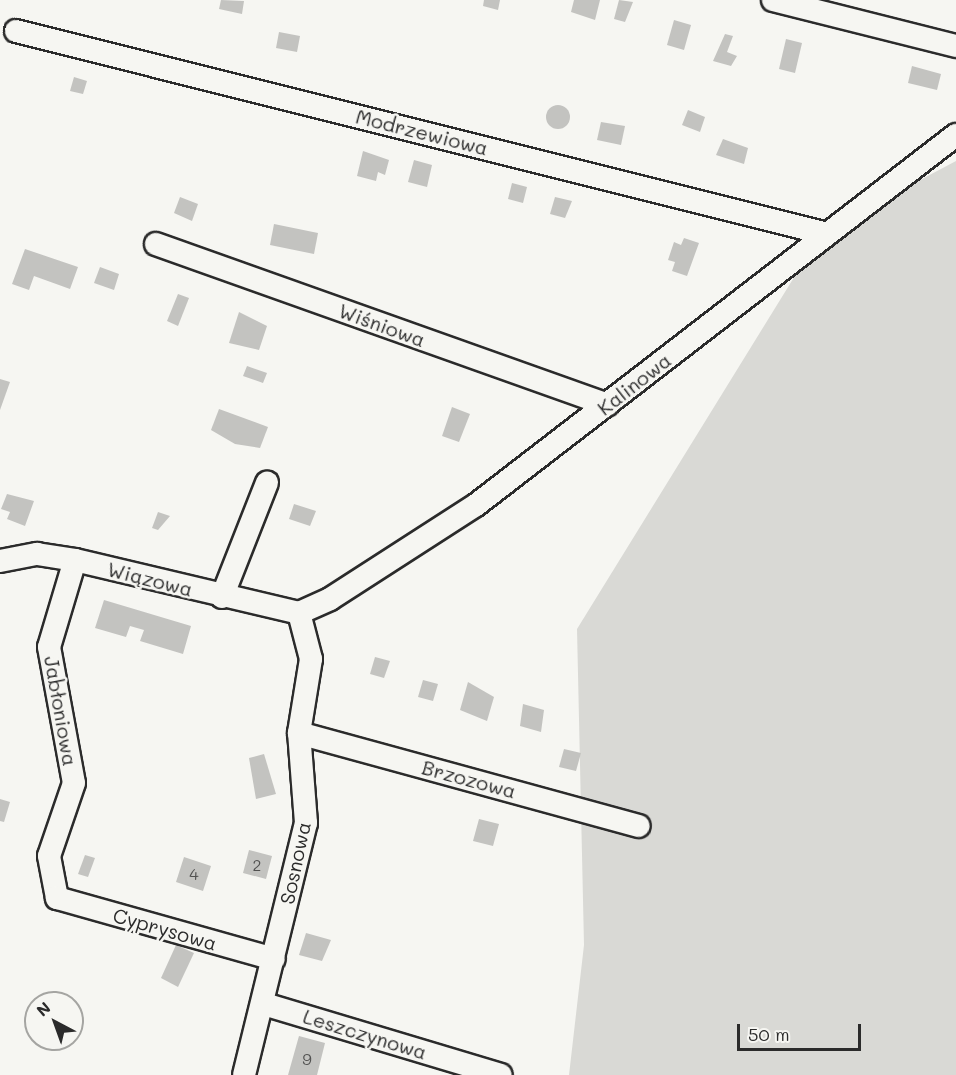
<!DOCTYPE html>
<html>
<head>
<meta charset="utf-8">
<style>
	body { margin:0 }
	#map { position:relative; width:956px; height:1075px; overflow:hidden; background:#f6f6f2; font-family:Mali,sans-serif }
	div>[style] { position:absolute }
	[style*='--x'] { left:calc(var(--x)*1px); top:calc(var(--y)*1px); width:calc(var(--w)*1px); rotate:calc(var(--a)*1deg) }
	.green>* { inset:0; background:#d9d9d5 }
	.building>* { inset:0; background:#c3c3c0 }
	.round { border-radius:50% }
	.roads { filter:drop-shadow(2px 0 #2b2b2b) drop-shadow(-2px 0 #2b2b2b) drop-shadow(0 2px #2b2b2b) drop-shadow(0 -2px #2b2b2b) }
	.minor>* { height:22px; margin:-11px; padding:0 11px; transform-origin:11px; border-radius:11px; background:#f6f6f2 }
	span { translate:-50% -50%; white-space:nowrap; text-align:center; line-height:1.15; -webkit-text-stroke:5px #f6f6f2; paint-order:stroke }
	.number-label { font-size:16px; color:#515150 }
	.number-label span { -webkit-text-stroke-width:0 }
	.street-label { font-size:20px; color:#2b2b2b }
	.north { position:absolute; left:24px; top:991px; width:60px; height:60px; box-sizing:border-box; background:#f6f6f2; border:2px solid #a5a5a2; border-radius:50%; rotate:319deg; font-size:16px; font-weight:700; line-height:24px; text-align:center; color:#2b2b2b }
	.north::after { content:''; display:block; margin:auto; width:21px; height:27px; background:#2b2b2b; clip-path:polygon(50% 0,100% 100%,50% 72%,0 100%) }
	.scale { position:absolute; left:737px; top:1024px; width:124px; height:27px; box-sizing:border-box; border:3px solid #2b2b2b; border-top:0; padding-left:8px; font-size:18px; line-height:21px; white-space:nowrap; color:#2b2b2b; -webkit-text-stroke:4px #f6f6f2; paint-order:stroke }
</style>
</head>
<body>
<div id="map">
	<div class="green">
		<i style="clip-path:polygon(956px 161px,956px 1075px,569px 1075px,584px 945px,577px 629px,822px 232px)"></i>
	</div>
	<div class="building">
		<i style="clip-path:polygon(221px 0,244px 1px,242px 14px,219px 9px)"></i>
		<i style="clip-path:polygon(484px 0,500px 0,498px 10px,483px 6px)"></i>
		<i style="clip-path:polygon(574px 0,600px 0,595px 20px,571px 12px)"></i>
		<i style="clip-path:polygon(619px 0,633px 2px,625px 22px,614px 19px)"></i>
		<i style="clip-path:polygon(674px 20px,691px 25px,684px 50px,667px 45px)"></i>
		<i style="clip-path:polygon(279px 32px,300px 36px,297px 52px,276px 48px)"></i>
		<i style="clip-path:polygon(725px 34px,733px 36px,727px 52px,737px 56px,731px 66px,713px 61px)"></i>
		<i style="clip-path:polygon(786px 39px,802px 43px,795px 73px,779px 69px)"></i>
		<i style="clip-path:polygon(912px 66px,941px 74px,937px 90px,908px 83px)"></i>
		<i style="clip-path:polygon(74px 77px,87px 81px,83px 94px,70px 91px)"></i>
		<i class="round" style="left:546px;top:105px;width:24px;height:24px"></i>
		<i style="clip-path:polygon(688px 110px,705px 117px,700px 132px,682px 125px)"></i>
		<i style="clip-path:polygon(601px 122px,625px 126px,621px 145px,597px 140px)"></i>
		<i style="clip-path:polygon(723px 139px,748px 148px,744px 164px,716px 155px)"></i>
		<i style="clip-path:polygon(363px 151px,389px 160px,385px 175px,378px 172px,376px 181px,357px 176px)"></i>
		<i style="clip-path:polygon(414px 160px,432px 165px,427px 187px,408px 182px)"></i>
		<i style="clip-path:polygon(512px 183px,527px 187px,523px 203px,508px 199px)"></i>
		<i style="clip-path:polygon(180px 197px,198px 204px,192px 221px,174px 213px)"></i>
		<i style="clip-path:polygon(555px 197px,572px 201px,565px 218px,550px 214px)"></i>
		<i style="clip-path:polygon(274px 224px,318px 233px,314px 254px,270px 245px)"></i>
		<i style="clip-path:polygon(684px 238px,699px 243px,687px 276px,672px 271px,675px 262px,668px 260px,674px 242px,681px 245px)"></i>
		<i style="clip-path:polygon(25px 249px,78px 267px,70px 289px,34px 276px,29px 290px,12px 284px)"></i>
		<i style="clip-path:polygon(100px 267px,119px 274px,114px 290px,94px 283px)"></i>
		<i style="clip-path:polygon(178px 294px,189px 298px,178px 326px,167px 321px)"></i>
		<i style="clip-path:polygon(239px 312px,267px 326px,259px 350px,229px 343px)"></i>
		<i style="clip-path:polygon(247px 366px,267px 373px,263px 383px,243px 376px)"></i>
		<i style="clip-path:polygon(0 379px,10px 382px,0 410px)"></i>
		<i style="clip-path:polygon(452px 407px,470px 414px,459px 442px,442px 436px)"></i>
		<i style="clip-path:polygon(219px 409px,268px 427px,260px 448px,235px 444px,211px 430px)"></i>
		<i style="clip-path:polygon(7px 494px,34px 501px,25px 526px,7px 519px,10px 512px,1px 509px)"></i>
		<i style="clip-path:polygon(294px 504px,316px 511px,310px 526px,289px 519px)"></i>
		<i style="clip-path:polygon(158px 512px,170px 516px,158px 530px,152px 528px)"></i>
		<i style="clip-path:polygon(104px 600px,191px 626px,183px 654px,140px 641px,144px 630px,130px 626px,126px 637px,95px 628px)"></i>
		<i style="clip-path:polygon(375px 657px,390px 661px,384px 678px,370px 674px)"></i>
		<i style="clip-path:polygon(423px 680px,438px 684px,433px 701px,418px 697px)"></i>
		<i style="clip-path:polygon(468px 682px,494px 697px,487px 721px,460px 710px)"></i>
		<i style="clip-path:polygon(523px 704px,544px 710px,541px 732px,520px 726px)"></i>
		<i style="clip-path:polygon(564px 749px,581px 753px,576px 771px,559px 767px)"></i>
		<i style="clip-path:polygon(264px 754px,276px 794px,256px 799px,249px 758px)"></i>
		<i style="clip-path:polygon(0 799px,10px 802px,4px 822px,0 821px)"></i>
		<i style="clip-path:polygon(479px 819px,499px 824px,493px 846px,473px 841px)"></i>
		<i style="clip-path:polygon(249px 850px,272px 856px,266px 879px,243px 873px)"></i>
		<i style="clip-path:polygon(85px 855px,95px 858px,88px 877px,78px 874px)"></i>
		<i style="clip-path:polygon(184px 857px,211px 866px,203px 891px,176px 882px)"></i>
		<i style="clip-path:polygon(306px 933px,331px 940px,322px 961px,299px 955px)"></i>
		<i style="clip-path:polygon(176px 945px,194px 953px,178px 987px,161px 978px)"></i>
		<i style="clip-path:polygon(299px 1036px,325px 1043px,317px 1075px,288px 1075px)"></i>
	</div>
	<div class="roads">
		<div class="minor">
			<i style="--x:773;--y:0;--w:189;--a:14.1"></i>
			<i style="--x:16;--y:31;--w:836;--a:14.05"></i>
			<i style="--x:156;--y:244;--w:479;--a:19.6"></i>
			<i style="--x:75;--y:560;--w:91;--a:106.6"></i>
			<i style="--x:49;--y:647;--w:138;--a:79.6"></i>
			<i style="--x:74;--y:783;--w:77;--a:108.9"></i>
			<i style="--x:49;--y:856;--w:43;--a:79.2"></i>
			<i style="--x:57;--y:898;--w:225;--a:15.7"></i>
			<i style="--x:0;--y:561;--w:38;--a:-11"></i>
			<i style="--x:37;--y:554;--w:38;--a:9"></i>
			<i style="--x:75;--y:560;--w:230;--a:13.3"></i>
			<i style="--x:222;--y:597;--w:123;--a:-68.5"></i>
			<i style="--x:299;--y:613;--w:34;--a:-24"></i>
			<i style="--x:330;--y:599;--w:174;--a:-32.8"></i>
			<i style="--x:476;--y:505;--w:606;--a:-37.63"></i>
			<i style="--x:299;--y:733;--w:352;--a:15.3"></i>
			<i style="--x:264;--y:1004;--w:247;--a:16.7"></i>
			<i style="--x:244;--y:1075;--w:260;--a:-76.2"></i>
			<i style="--x:306;--y:823;--w:90;--a:-94.4"></i>
			<i style="--x:299;--y:733;--w:75;--a:-80.8"></i>
			<i style="--x:311;--y:659;--w:48;--a:-104.6"></i>
		</div>
	</div>
	<div class="number-label">
		<span style="left:257px;top:865px">2</span>
		<span style="left:194px;top:874px">4</span>
		<span style="left:307px;top:1059px">9</span>
	</div>
	<div class="street-label">
		<span style="left:422px;top:132px;rotate:14deg">Modrzewiowa</span>
		<span style="left:382px;top:325px;rotate:20deg">Wiśniowa</span>
		<span style="left:634px;top:384px;rotate:-38deg">Kalinowa</span>
		<span style="left:150px;top:579px;rotate:14deg">Wiązowa</span>
		<span style="left:61px;top:711px;rotate:80deg">Jabłoniowa</span>
		<span style="left:469px;top:779px;rotate:15deg">Brzozowa</span>
		<span style="left:295px;top:863px;rotate:-78deg">Sosnowa</span>
		<span style="left:165px;top:929px;rotate:16deg">Cyprysowa</span>
		<span style="left:365px;top:1034px;rotate:17deg">Leszczynowa</span>
	</div>
	<div class="north">N</div>
	<div class="scale">50 m</div>
</div>
</body>
</html>
